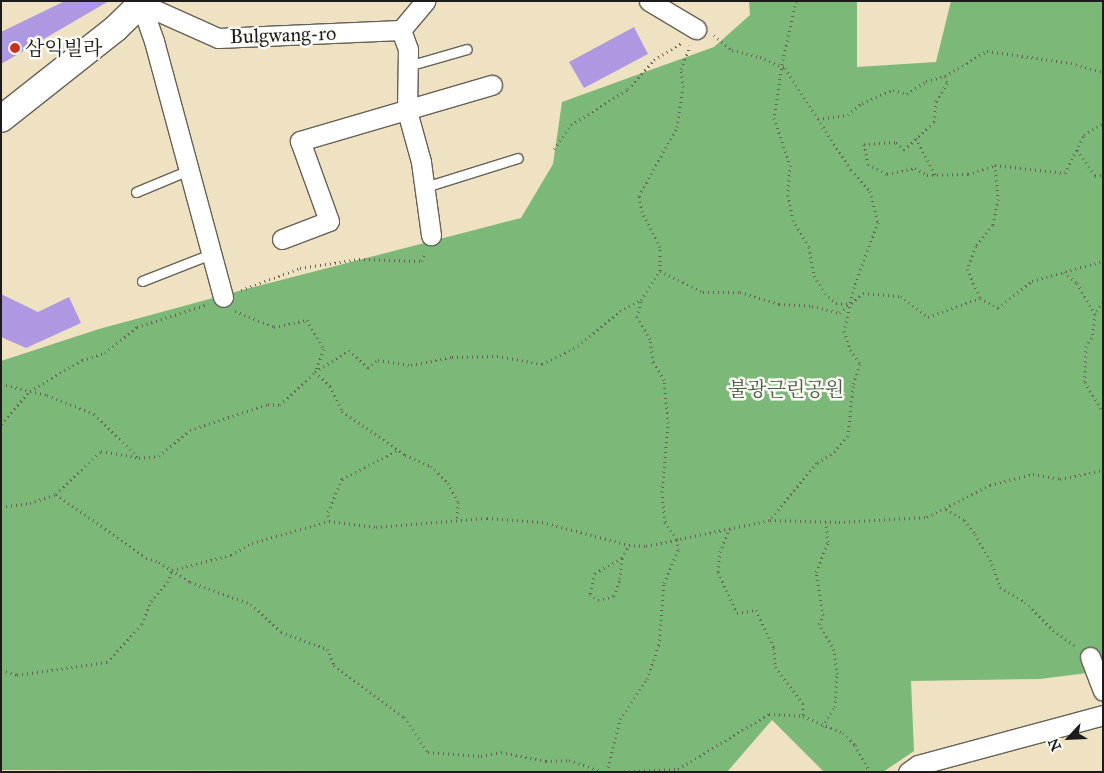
<!DOCTYPE html>
<html>
<head>
<meta charset="utf-8">
<style>
	body { margin:0 }
	#map { position:relative; width:1104px; height:773px; overflow:hidden; background:#efe2c2; font-family:"IM FELL Great Primer","Noto Serif KR",serif }
	div>[style] { position:absolute }
	[style*='--x'] { left:calc(var(--x)*1px); top:calc(var(--y)*1px); width:calc(var(--w)*1px); rotate:calc(var(--a)*1deg) }
	.forest>* { inset:0; background:#7cb877 }
	.building>* { inset:0; background:#ae98e2 }
	.path>* { height:3px; margin-top:-1.5px; transform-origin:0; background:repeating-linear-gradient(90deg,#666156 0 1px,transparent 0 5px) }
	.roads { filter:drop-shadow(1px 0 #666156) drop-shadow(-1px 0 #666156) drop-shadow(0 1px #666156) drop-shadow(0 -1px #666156) }
	.lane>* { height:9px; margin:-4.5px; padding:0 4.5px; transform-origin:4.5px; border-radius:4.5px; background:#fff }
	.street>* { height:19px; margin:-9.5px; padding:0 9.5px; transform-origin:9.5px; border-radius:9.5px; background:#fff }
	.secondary>* { height:26px; margin:-13px; padding:0 13px; transform-origin:13px; border-radius:13px; background:#fff }
	.dots>* { width:14px; height:14px; translate:-50% -50%; box-sizing:border-box; border:2px solid #fdfcf7; border-radius:50% }
	span { translate:-50% -50%; white-space:nowrap; text-align:center; line-height:1.15; -webkit-text-stroke:5px #fdfcf7; paint-order:stroke }
	.street-label { font-size:20px; color:#1c1c1c }
	.poi-label { font-size:20px; color:#1c1c1c }
	.left { translate:0 -50%; text-align:left }
	.park-label { font-size:20px; color:#485d43 }
	.frame { position:absolute; inset:0; border:2px solid #1c1c1c; pointer-events:none }
	.north { position:absolute; left:1044px; top:713px; width:50px; height:50px; -webkit-text-stroke:4px #fdfcf7; paint-order:stroke; rotate:245deg; font-size:14px; font-weight:700; line-height:20px; text-align:center; color:#1c1c1c }
	.north::after { content:''; display:block; margin:auto; width:18px; height:22px; background:#1c1c1c; clip-path:polygon(50% 0,100% 100%,50% 72%,0 100%) }
</style>
</head>
<body>
<div id="map">
	<div class="forest">
		<i style="clip-path:polygon(749px 1px,857px 1px,857px 67px,936px 62px,951px 1px,1103px 1px,1103px 671px,1040px 679px,911px 681px,914px 751px,883px 772px,824px 772px,772px 720px,727px 772px,1px 770px,1px 361px,99px 329px,239px 291px,521px 218px,553px 164px,562px 102px,714px 47px,750px 15px)"></i>
	</div>
	<div class="building">
		<i style="clip-path:polygon(65px 1px,109px 1px,1px 64px,1px 32px)"></i>
		<i style="clip-path:polygon(634px 27px,648px 54px,584px 88px,569px 62px)"></i>
		<i style="clip-path:polygon(1px 294px,38px 312px,69px 297px,81px 323px,26px 348px,1px 337px)"></i>
	</div>
	<div class="path">
		<i style="--x:796;--y:1;--w:59;--a:102.6"></i>
		<i style="--x:783;--y:59;--w:60;--a:98.7"></i>
		<i style="--x:774;--y:118;--w:50;--a:71.2"></i>
		<i style="--x:790;--y:165;--w:30;--a:94"></i>
		<i style="--x:788;--y:195;--w:25;--a:79"></i>
		<i style="--x:793;--y:220;--w:31;--a:59"></i>
		<i style="--x:809;--y:247;--w:29;--a:80"></i>
		<i style="--x:814;--y:276;--w:20;--a:57"></i>
		<i style="--x:825;--y:293;--w:15;--a:42"></i>
		<i style="--x:836;--y:303;--w:13;--a:4"></i>
		<i style="--x:714;--y:35;--w:23;--a:40"></i>
		<i style="--x:732;--y:50;--w:29;--a:14"></i>
		<i style="--x:760;--y:57;--w:27;--a:24"></i>
		<i style="--x:785;--y:68;--w:121;--a:57.1"></i>
		<i style="--x:851;--y:170;--w:28;--a:48"></i>
		<i style="--x:870;--y:191;--w:32;--a:76"></i>
		<i style="--x:878;--y:222;--w:69;--a:110.3"></i>
		<i style="--x:854;--y:287;--w:45;--a:102.8"></i>
		<i style="--x:844;--y:331;--w:20;--a:72"></i>
		<i style="--x:850;--y:350;--w:17;--a:54"></i>
		<i style="--x:860;--y:364;--w:23;--a:108"></i>
		<i style="--x:853;--y:386;--w:50;--a:95.7"></i>
		<i style="--x:848;--y:436;--w:20;--a:131"></i>
		<i style="--x:835;--y:451;--w:22;--a:146"></i>
		<i style="--x:817;--y:463;--w:73;--a:130"></i>
		<i style="--x:945;--y:76;--w:7;--a:74"></i>
		<i style="--x:947;--y:83;--w:21;--a:121"></i>
		<i style="--x:936;--y:101;--w:21;--a:95"></i>
		<i style="--x:934;--y:122;--w:41;--a:137"></i>
		<i style="--x:904;--y:150;--w:12;--a:-138"></i>
		<i style="--x:895;--y:142;--w:31;--a:176"></i>
		<i style="--x:864;--y:144;--w:20;--a:79"></i>
		<i style="--x:868;--y:164;--w:21;--a:28"></i>
		<i style="--x:887;--y:174;--w:29;--a:-12"></i>
		<i style="--x:915;--y:168;--w:14;--a:30"></i>
		<i style="--x:927;--y:175;--w:41;--a:-1.4"></i>
		<i style="--x:968;--y:174;--w:28;--a:-18"></i>
		<i style="--x:995;--y:165;--w:70;--a:6.5"></i>
		<i style="--x:1065;--y:173;--w:42;--a:-63.4"></i>
		<i style="--x:1084;--y:135;--w:22;--a:-32"></i>
		<i style="--x:818;--y:119;--w:30;--a:-8"></i>
		<i style="--x:848;--y:115;--w:18;--a:-41"></i>
		<i style="--x:862;--y:103;--w:34;--a:-23"></i>
		<i style="--x:893;--y:90;--w:15;--a:16"></i>
		<i style="--x:907;--y:94;--w:23;--a:-34"></i>
		<i style="--x:926;--y:81;--w:20;--a:-15"></i>
		<i style="--x:945;--y:76;--w:49;--a:-30.8"></i>
		<i style="--x:987;--y:51;--w:85;--a:8.1"></i>
		<i style="--x:1071;--y:63;--w:33;--a:16"></i>
		<i style="--x:916;--y:138;--w:42;--a:62.8"></i>
		<i style="--x:554;--y:149;--w:29;--a:-55"></i>
		<i style="--x:571;--y:125;--w:67;--a:-32.3"></i>
		<i style="--x:628;--y:89;--w:39;--a:-48"></i>
		<i style="--x:654;--y:60;--w:34;--a:-32"></i>
		<i style="--x:1077;--y:150;--w:32;--a:55"></i>
		<i style="--x:1095;--y:176;--w:8;--a:-7"></i>
		<i style="--x:995;--y:165;--w:34;--a:85"></i>
		<i style="--x:998;--y:199;--w:26;--a:101"></i>
		<i style="--x:993;--y:225;--w:27;--a:129"></i>
		<i style="--x:976;--y:246;--w:25;--a:111"></i>
		<i style="--x:967;--y:269;--w:32;--a:66"></i>
		<i style="--x:980;--y:298;--w:21;--a:29"></i>
		<i style="--x:998;--y:308;--w:43;--a:-38.5"></i>
		<i style="--x:1032;--y:281;--w:74;--a:-15.7"></i>
		<i style="--x:660;--y:271;--w:48;--a:26"></i>
		<i style="--x:703;--y:292;--w:37;--a:0"></i>
		<i style="--x:740;--y:292;--w:41;--a:17.1"></i>
		<i style="--x:779;--y:304;--w:33;--a:3"></i>
		<i style="--x:812;--y:306;--w:29;--a:14"></i>
		<i style="--x:840;--y:313;--w:30;--a:-41"></i>
		<i style="--x:863;--y:293;--w:38;--a:5"></i>
		<i style="--x:901;--y:296;--w:34;--a:38"></i>
		<i style="--x:928;--y:317;--w:55;--a:-20.1"></i>
		<i style="--x:1064;--y:272;--w:17;--a:40"></i>
		<i style="--x:1077;--y:283;--w:36;--a:60"></i>
		<i style="--x:241;--y:290;--w:63;--a:-20.4"></i>
		<i style="--x:300;--y:268;--w:60;--a:-8.7"></i>
		<i style="--x:359;--y:259;--w:63;--a:1.8"></i>
		<i style="--x:422;--y:261;--w:10;--a:-73"></i>
		<i style="--x:1103;--y:302;--w:14;--a:124"></i>
		<i style="--x:1095;--y:314;--w:24;--a:97"></i>
		<i style="--x:1092;--y:338;--w:10;--a:127"></i>
		<i style="--x:1086;--y:346;--w:36;--a:92"></i>
		<i style="--x:1085;--y:382;--w:35;--a:59"></i>
		<i style="--x:235;--y:311;--w:42;--a:22.3"></i>
		<i style="--x:274;--y:327;--w:34;--a:-12"></i>
		<i style="--x:307;--y:320;--w:34;--a:60"></i>
		<i style="--x:324;--y:349;--w:24;--a:112"></i>
		<i style="--x:315;--y:372;--w:21;--a:43"></i>
		<i style="--x:330;--y:386;--w:28;--a:64"></i>
		<i style="--x:342;--y:411;--w:77;--a:34.9"></i>
		<i style="--x:405;--y:455;--w:28;--a:23"></i>
		<i style="--x:431;--y:466;--w:24;--a:45"></i>
		<i style="--x:448;--y:483;--w:21;--a:62"></i>
		<i style="--x:458;--y:502;--w:17;--a:93"></i>
		<i style="--x:1;--y:384;--w:47;--a:13.4"></i>
		<i style="--x:47;--y:395;--w:51;--a:22"></i>
		<i style="--x:94;--y:414;--w:62;--a:44.3"></i>
		<i style="--x:1;--y:424;--w:44;--a:-48.7"></i>
		<i style="--x:30;--y:391;--w:61;--a:-30.8"></i>
		<i style="--x:82;--y:360;--w:24;--a:-17"></i>
		<i style="--x:105;--y:353;--w:41;--a:-39.1"></i>
		<i style="--x:137;--y:327;--w:75;--a:-17.9"></i>
		<i style="--x:56;--y:494;--w:110;--a:35.4"></i>
		<i style="--x:146;--y:558;--w:14;--a:17"></i>
		<i style="--x:159;--y:562;--w:37;--a:33"></i>
		<i style="--x:190;--y:582;--w:65;--a:19.8"></i>
		<i style="--x:251;--y:604;--w:41;--a:43"></i>
		<i style="--x:281;--y:632;--w:49;--a:20.3"></i>
		<i style="--x:327;--y:649;--w:17;--a:66"></i>
		<i style="--x:334;--y:665;--w:87;--a:36.6"></i>
		<i style="--x:404;--y:717;--w:42;--a:55.6"></i>
		<i style="--x:428;--y:752;--w:53;--a:4.3"></i>
		<i style="--x:481;--y:756;--w:20;--a:-11"></i>
		<i style="--x:501;--y:752;--w:46;--a:11.3"></i>
		<i style="--x:546;--y:761;--w:23;--a:-2"></i>
		<i style="--x:569;--y:760;--w:37;--a:19"></i>
		<i style="--x:1;--y:507;--w:29;--a:-8"></i>
		<i style="--x:30;--y:503;--w:28;--a:-19"></i>
		<i style="--x:56;--y:494;--w:62;--a:-43.7"></i>
		<i style="--x:101;--y:451;--w:39;--a:10"></i>
		<i style="--x:139;--y:458;--w:20;--a:-6"></i>
		<i style="--x:159;--y:456;--w:40;--a:-40"></i>
		<i style="--x:190;--y:430;--w:82;--a:-18.4"></i>
		<i style="--x:268;--y:404;--w:12;--a:5"></i>
		<i style="--x:280;--y:405;--w:48;--a:-43.3"></i>
		<i style="--x:315;--y:372;--w:40;--a:-32.9"></i>
		<i style="--x:349;--y:350;--w:26;--a:43"></i>
		<i style="--x:368;--y:368;--w:13;--a:-39"></i>
		<i style="--x:378;--y:360;--w:33;--a:9"></i>
		<i style="--x:411;--y:365;--w:42;--a:-11"></i>
		<i style="--x:452;--y:357;--w:45;--a:-1.3"></i>
		<i style="--x:497;--y:356;--w:46;--a:10.1"></i>
		<i style="--x:542;--y:364;--w:40;--a:-26.6"></i>
		<i style="--x:578;--y:346;--w:55;--a:-39.8"></i>
		<i style="--x:620;--y:311;--w:24;--a:-28"></i>
		<i style="--x:641;--y:300;--w:35;--a:-57"></i>
		<i style="--x:660;--y:271;--w:24;--a:-90"></i>
		<i style="--x:660;--y:247;--w:39;--a:-117"></i>
		<i style="--x:642;--y:212;--w:16;--a:-101"></i>
		<i style="--x:639;--y:196;--w:79;--a:-61.2"></i>
		<i style="--x:677;--y:127;--w:40;--a:-81.5"></i>
		<i style="--x:683;--y:87;--w:18;--a:-96"></i>
		<i style="--x:681;--y:69;--w:25;--a:-69"></i>
		<i style="--x:946;--y:509;--w:21;--a:31"></i>
		<i style="--x:964;--y:520;--w:18;--a:52"></i>
		<i style="--x:975;--y:534;--w:34;--a:60"></i>
		<i style="--x:992;--y:564;--w:24;--a:71"></i>
		<i style="--x:1000;--y:587;--w:29;--a:31"></i>
		<i style="--x:1025;--y:602;--w:40;--a:45"></i>
		<i style="--x:1053;--y:630;--w:28;--a:35"></i>
		<i style="--x:329;--y:521;--w:9;--a:-96"></i>
		<i style="--x:328;--y:512;--w:36;--a:-67"></i>
		<i style="--x:342;--y:479;--w:63;--a:-27.4"></i>
		<i style="--x:730;--y:528;--w:25;--a:113"></i>
		<i style="--x:720;--y:551;--w:21;--a:95"></i>
		<i style="--x:718;--y:572;--w:45;--a:65.1"></i>
		<i style="--x:737;--y:613;--w:19;--a:-9"></i>
		<i style="--x:756;--y:610;--w:42;--a:64.7"></i>
		<i style="--x:774;--y:648;--w:19;--a:87"></i>
		<i style="--x:775;--y:667;--w:46;--a:52.9"></i>
		<i style="--x:803;--y:704;--w:12;--a:90"></i>
		<i style="--x:622;--y:558;--w:31;--a:151"></i>
		<i style="--x:595;--y:573;--w:22;--a:103"></i>
		<i style="--x:590;--y:594;--w:10;--a:37"></i>
		<i style="--x:598;--y:600;--w:16;--a:-14"></i>
		<i style="--x:614;--y:596;--w:18;--a:-71"></i>
		<i style="--x:620;--y:579;--w:21;--a:-85"></i>
		<i style="--x:622;--y:558;--w:15;--a:-62"></i>
		<i style="--x:172;--y:570;--w:61;--a:-14.3"></i>
		<i style="--x:231;--y:555;--w:24;--a:-30"></i>
		<i style="--x:252;--y:543;--w:80;--a:-15.9"></i>
		<i style="--x:329;--y:521;--w:47;--a:7.3"></i>
		<i style="--x:376;--y:527;--w:111;--a:-4.6"></i>
		<i style="--x:487;--y:518;--w:55;--a:4.2"></i>
		<i style="--x:542;--y:522;--w:90;--a:14.8"></i>
		<i style="--x:629;--y:545;--w:17;--a:3"></i>
		<i style="--x:646;--y:546;--w:127;--a:-11.8"></i>
		<i style="--x:770;--y:520;--w:69;--a:1.7"></i>
		<i style="--x:839;--y:522;--w:88;--a:-3.3"></i>
		<i style="--x:927;--y:517;--w:71;--a:-26.9"></i>
		<i style="--x:990;--y:485;--w:44;--a:-14.3"></i>
		<i style="--x:1033;--y:474;--w:27;--a:10"></i>
		<i style="--x:1060;--y:479;--w:44;--a:-11.8"></i>
		<i style="--x:1;--y:670;--w:17;--a:17"></i>
		<i style="--x:17;--y:675;--w:91;--a:-8.2"></i>
		<i style="--x:107;--y:662;--w:52;--a:-47.4"></i>
		<i style="--x:142;--y:624;--w:25;--a:-69"></i>
		<i style="--x:151;--y:601;--w:25;--a:-50"></i>
		<i style="--x:167;--y:582;--w:13;--a:-67"></i>
		<i style="--x:822;--y:726;--w:23;--a:-56"></i>
		<i style="--x:835;--y:707;--w:33;--a:-87"></i>
		<i style="--x:837;--y:674;--w:24;--a:-97"></i>
		<i style="--x:834;--y:650;--w:30;--a:-120"></i>
		<i style="--x:819;--y:624;--w:10;--a:-66"></i>
		<i style="--x:823;--y:615;--w:44;--a:-99.2"></i>
		<i style="--x:816;--y:572;--w:32;--a:-68"></i>
		<i style="--x:828;--y:542;--w:20;--a:-96"></i>
		<i style="--x:607;--y:772;--w:55;--a:-76.2"></i>
		<i style="--x:620;--y:719;--w:48;--a:-56"></i>
		<i style="--x:647;--y:679;--w:36;--a:-71"></i>
		<i style="--x:659;--y:645;--w:62;--a:-85.4"></i>
		<i style="--x:664;--y:583;--w:36;--a:-67"></i>
		<i style="--x:678;--y:550;--w:11;--a:-95"></i>
		<i style="--x:677;--y:539;--w:21;--a:-125"></i>
		<i style="--x:665;--y:522;--w:30;--a:-96"></i>
		<i style="--x:662;--y:492;--w:69;--a:-85"></i>
		<i style="--x:668;--y:423;--w:43;--a:-95.3"></i>
		<i style="--x:664;--y:380;--w:21;--a:-121"></i>
		<i style="--x:653;--y:362;--w:23;--a:-97"></i>
		<i style="--x:650;--y:339;--w:26;--a:-121"></i>
		<i style="--x:637;--y:317;--w:16;--a:-76"></i>
		<i style="--x:614;--y:772;--w:64;--a:-2.7"></i>
		<i style="--x:678;--y:769;--w:106;--a:-31.1"></i>
		<i style="--x:769;--y:714;--w:34;--a:3"></i>
		<i style="--x:803;--y:716;--w:43;--a:23"></i>
		<i style="--x:843;--y:733;--w:17;--a:45"></i>
		<i style="--x:855;--y:745;--w:31;--a:61"></i>
	</div>
	<div class="roads">
		<div class="lane">
			<i style="--x:408;--y:66;--w:61;--a:-16.1"></i>
			<i style="--x:425;--y:187;--w:97;--a:-17.3"></i>
			<i style="--x:136;--y:192;--w:57;--a:-22.5"></i>
			<i style="--x:142;--y:281;--w:74;--a:-21.4"></i>
		</div>
		<div class="street">
			<i style="--x:140;--y:1;--w:42;--a:70.7"></i>
			<i style="--x:154;--y:41;--w:265;--a:74.9"></i>
			<i style="--x:649;--y:1;--w:55;--a:30.8"></i>
			<i style="--x:142;--y:4;--w:83;--a:24.1"></i>
			<i style="--x:218;--y:38;--w:183;--a:-2.5"></i>
			<i style="--x:401;--y:30;--w:20;--a:70"></i>
			<i style="--x:408;--y:49;--w:62;--a:90.9"></i>
			<i style="--x:407;--y:111;--w:53;--a:74.6"></i>
			<i style="--x:421;--y:162;--w:74;--a:82.2"></i>
			<i style="--x:401;--y:30;--w:38;--a:-50"></i>
			<i style="--x:282;--y:239;--w:50;--a:-21"></i>
			<i style="--x:329;--y:221;--w:85;--a:-109.9"></i>
			<i style="--x:300;--y:141;--w:200;--a:-16.3"></i>
			<i style="--x:1090;--y:657;--w:36;--a:69"></i>
			<i style="--x:908;--y:772;--w:12;--a:-35"></i>
			<i style="--x:918;--y:765;--w:192;--a:-15.1"></i>
		</div>
		<div class="secondary">
			<i style="--x:1;--y:119;--w:145;--a:-38.3"></i>
			<i style="--x:115;--y:29;--w:40;--a:-44"></i>
		</div>
	</div>
	<div class="dots">
		<i style="left:15px;top:48px;background:#c8321e"></i>
	</div>
	<div class="street-label">
		<span style="left:283px;top:35px;rotate:-2deg">Bulgwang-ro</span>
	</div>
	<div class="poi-label">
		<span class="left" style="left:25px;top:48px">삼익빌라</span>
	</div>
	<div class="park-label">
		<span style="left:786px;top:389px">불광근린공원</span>
	</div>
	<div class="frame"></div>
	<div class="north">N</div>
</div>
</body>
</html>
